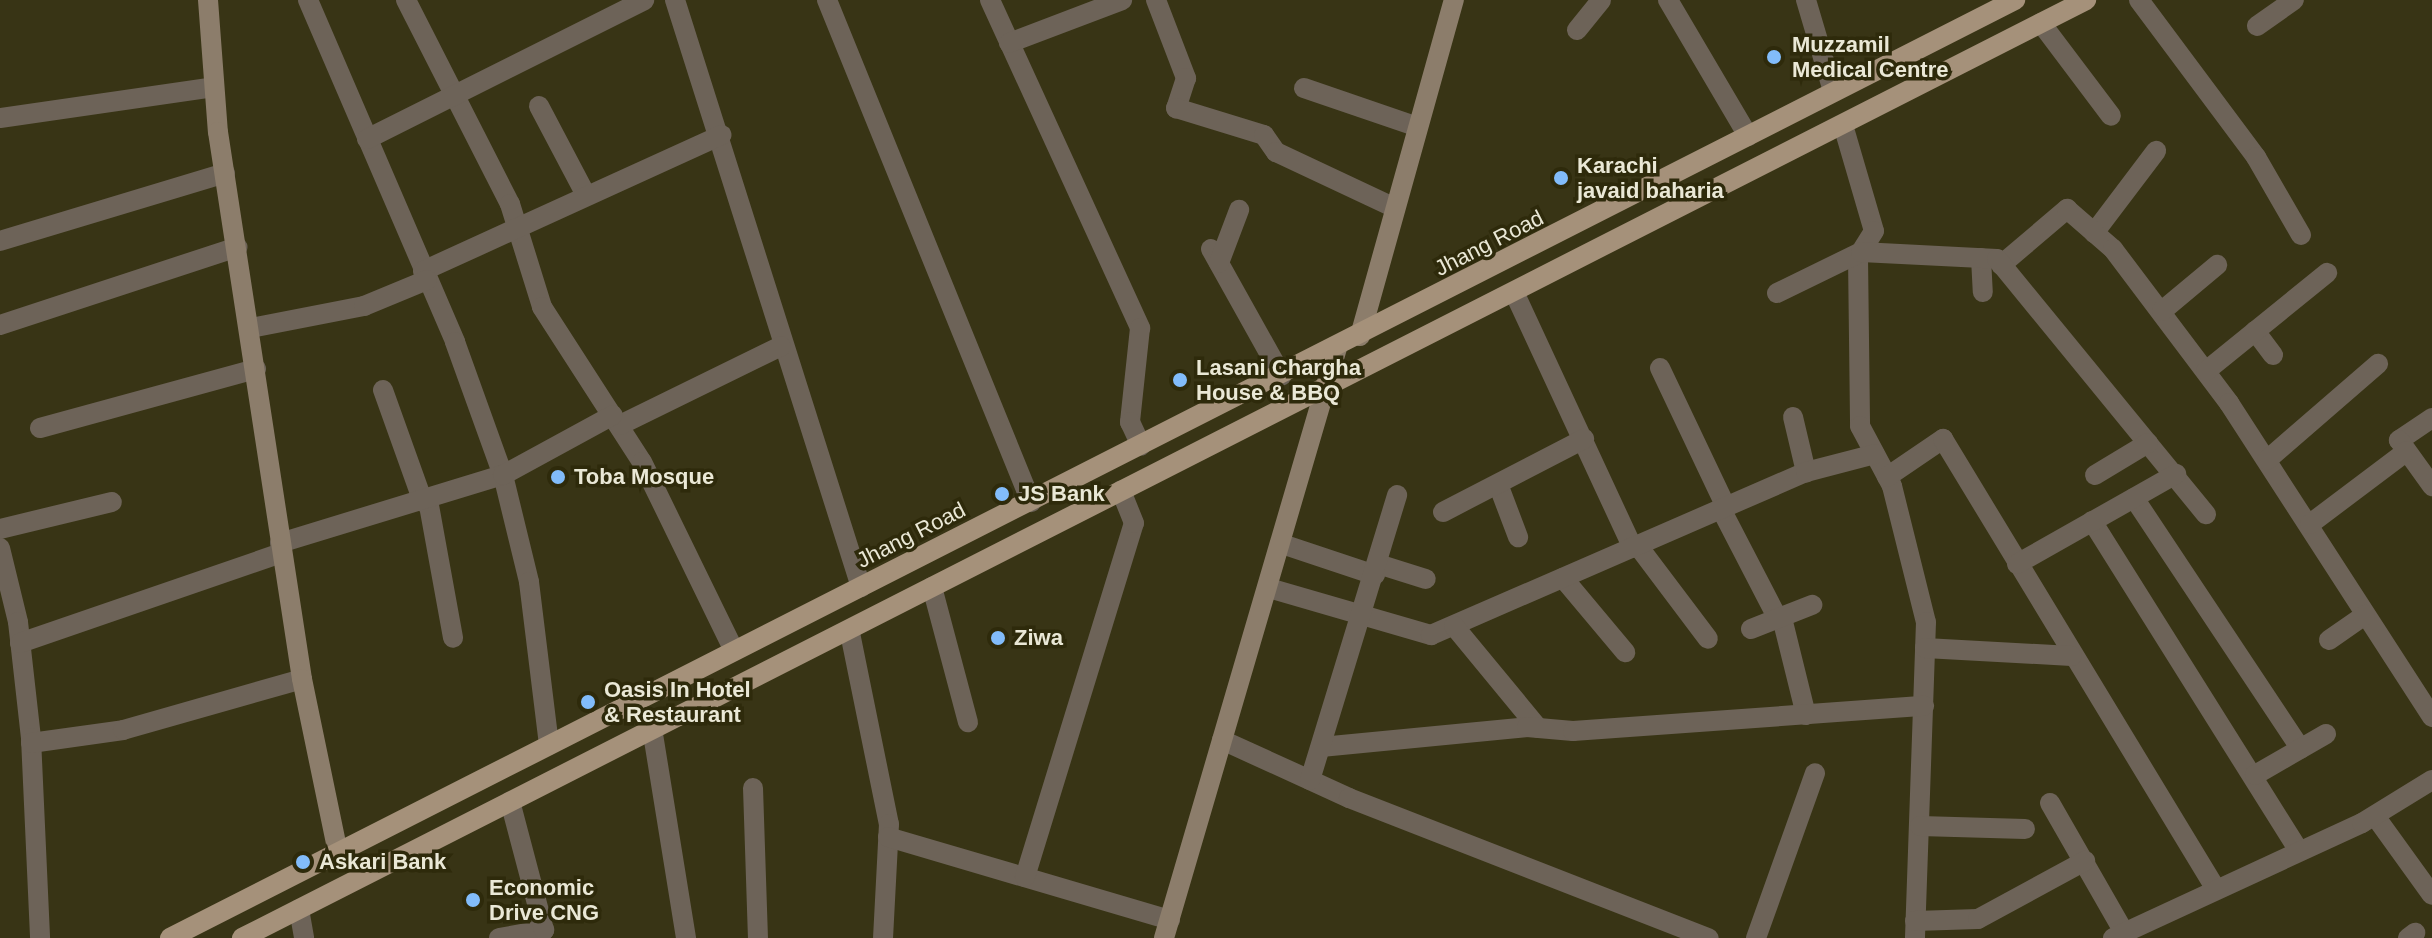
<!DOCTYPE html>
<html>
<head>
<meta charset="utf-8">
<style>
	body { margin:0 }
	#map { position:relative; width:2432px; height:938px; overflow:hidden; background:#383415; font-family:Arial,sans-serif }
	div>[style] { position:absolute }
	[style*='--x'] { left:calc(var(--x)*1px); top:calc(var(--y)*1px); width:calc(var(--w)*1px); rotate:calc(var(--a)*1deg) }
	.street>* { height:20px; margin:-10px; padding:0 10px; transform-origin:10px; border-radius:10px; background:#6d6358 }
	.secondary>* { height:20px; margin:-10px; padding:0 10px; transform-origin:10px; border-radius:10px; background:#8c7d6b }
	.primary>* { height:20px; margin:-10px; padding:0 10px; transform-origin:10px; border-radius:10px; background:#a5917a }
	.dots>* { width:22px; height:22px; translate:-50% -50%; box-sizing:border-box; border:4px solid #2e2a0b; border-radius:50% }
	span { translate:-50% -50%; white-space:nowrap; text-align:center; line-height:1.15; -webkit-text-stroke:7px #2e2a0b; paint-order:stroke }
	.poi-label { font-size:22px; color:#eae8d6; font-weight:700 }
	.left { translate:0 -50%; text-align:left }
	.street-label { font-size:22px; color:#eae8d6 }
</style>
</head>
<body>
<div id="map">
	<div class="street">
		<i style="--x:308;--y:0;--w:372;--a:66.7"></i>
		<i style="--x:455;--y:342;--w:141;--a:70.2"></i>
		<i style="--x:503;--y:475;--w:110;--a:76.3"></i>
		<i style="--x:529;--y:582;--w:164;--a:83"></i>
		<i style="--x:406;--y:0;--w:229;--a:63"></i>
		<i style="--x:510;--y:204;--w:108;--a:72.7"></i>
		<i style="--x:542;--y:307;--w:184;--a:57.2"></i>
		<i style="--x:642;--y:462;--w:210;--a:64"></i>
		<i style="--x:675;--y:0;--w:616;--a:72.42"></i>
		<i style="--x:827;--y:0;--w:542;--a:67.88"></i>
		<i style="--x:990;--y:0;--w:361;--a:65.4"></i>
		<i style="--x:1140;--y:328;--w:95;--a:96.1"></i>
		<i style="--x:1130;--y:422;--w:26;--a:65"></i>
		<i style="--x:1156;--y:0;--w:84;--a:69"></i>
		<i style="--x:1186;--y:78;--w:32;--a:108"></i>
		<i style="--x:1176;--y:108;--w:92;--a:17.1"></i>
		<i style="--x:1264;--y:135;--w:21;--a:55"></i>
		<i style="--x:1276;--y:152;--w:127;--a:25.2"></i>
		<i style="--x:1668;--y:0;--w:158;--a:59.5"></i>
		<i style="--x:1806;--y:0;--w:95;--a:73.5"></i>
		<i style="--x:2139;--y:0;--w:196;--a:53.3"></i>
		<i style="--x:2256;--y:157;--w:90;--a:60"></i>
		<i style="--x:2041;--y:23;--w:116;--a:53"></i>
		<i style="--x:2257;--y:26;--w:45;--a:-35.1"></i>
		<i style="--x:1577;--y:30;--w:38;--a:-51"></i>
		<i style="--x:1009;--y:43;--w:121;--a:-20.8"></i>
		<i style="--x:1304;--y:88;--w:117;--a:18.9"></i>
		<i style="--x:539;--y:106;--w:101;--a:62.2"></i>
		<i style="--x:0;--y:118;--w:216;--a:-8.2"></i>
		<i style="--x:1843;--y:125;--w:110;--a:73.7"></i>
		<i style="--x:1874;--y:231;--w:31;--a:122"></i>
		<i style="--x:1858;--y:257;--w:169;--a:89.3"></i>
		<i style="--x:1860;--y:426;--w:68;--a:61.9"></i>
		<i style="--x:1892;--y:486;--w:140;--a:76"></i>
		<i style="--x:1926;--y:622;--w:316;--a:92"></i>
		<i style="--x:367;--y:139;--w:310;--a:-26.6"></i>
		<i style="--x:2094;--y:233;--w:103;--a:-52.9"></i>
		<i style="--x:0;--y:241;--w:235;--a:-16.8"></i>
		<i style="--x:1211;--y:249;--w:145;--a:60.8"></i>
		<i style="--x:1981;--y:258;--w:34;--a:87"></i>
		<i style="--x:1219;--y:263;--w:57;--a:-69.3"></i>
		<i style="--x:2001;--y:265;--w:87;--a:-40.3"></i>
		<i style="--x:2067;--y:209;--w:61;--a:41"></i>
		<i style="--x:2113;--y:249;--w:193;--a:53"></i>
		<i style="--x:2229;--y:403;--w:374;--a:57.1"></i>
		<i style="--x:423;--y:271;--w:328;--a:-24.5"></i>
		<i style="--x:1514;--y:292;--w:282;--a:65.1"></i>
		<i style="--x:1777;--y:293;--w:93;--a:-26"></i>
		<i style="--x:1861;--y:252;--w:136;--a:2.9"></i>
		<i style="--x:1997;--y:259;--w:330;--a:50.7"></i>
		<i style="--x:2162;--y:311;--w:72;--a:-39.9"></i>
		<i style="--x:0;--y:325;--w:250;--a:-18.2"></i>
		<i style="--x:251;--y:328;--w:115;--a:-11"></i>
		<i style="--x:364;--y:306;--w:68;--a:-22.4"></i>
		<i style="--x:2255;--y:331;--w:30;--a:53"></i>
		<i style="--x:1660;--y:368;--w:154;--a:64.6"></i>
		<i style="--x:2206;--y:371;--w:156;--a:-39"></i>
		<i style="--x:383;--y:390;--w:119;--a:70.3"></i>
		<i style="--x:1793;--y:417;--w:57;--a:76.7"></i>
		<i style="--x:2432;--y:418;--w:40;--a:146"></i>
		<i style="--x:2399;--y:440;--w:57;--a:54.3"></i>
		<i style="--x:620;--y:425;--w:179;--a:-26.1"></i>
		<i style="--x:40;--y:428;--w:224;--a:-15.3"></i>
		<i style="--x:2267;--y:460;--w:147;--a:-40.9"></i>
		<i style="--x:2095;--y:475;--w:62;--a:-31.1"></i>
		<i style="--x:1887;--y:477;--w:68;--a:-34.2"></i>
		<i style="--x:1943;--y:439;--w:523;--a:58.77"></i>
		<i style="--x:1498;--y:484;--w:57;--a:69.3"></i>
		<i style="--x:2134;--y:498;--w:301;--a:56.4"></i>
		<i style="--x:428;--y:500;--w:140;--a:79.7"></i>
		<i style="--x:1721;--y:509;--w:124;--a:62.6"></i>
		<i style="--x:1443;--y:512;--w:159;--a:-27.4"></i>
		<i style="--x:2092;--y:521;--w:387;--a:57.9"></i>
		<i style="--x:2310;--y:524;--w:121;--a:-37"></i>
		<i style="--x:0;--y:529;--w:115;--a:-13.6"></i>
		<i style="--x:280;--y:543;--w:233;--a:-17"></i>
		<i style="--x:503;--y:475;--w:125;--a:-28.6"></i>
		<i style="--x:1282;--y:544;--w:98;--a:18.4"></i>
		<i style="--x:1638;--y:546;--w:116;--a:53"></i>
		<i style="--x:0;--y:548;--w:76;--a:76.3"></i>
		<i style="--x:18;--y:622;--w:117;--a:83.6"></i>
		<i style="--x:31;--y:738;--w:200;--a:87.4"></i>
		<i style="--x:1378;--y:564;--w:50;--a:17.4"></i>
		<i style="--x:2017;--y:564;--w:183;--a:-29.5"></i>
		<i style="--x:1563;--y:578;--w:97;--a:50"></i>
		<i style="--x:932;--y:587;--w:140;--a:75.1"></i>
		<i style="--x:1269;--y:588;--w:169;--a:16.2"></i>
		<i style="--x:1431;--y:635;--w:409;--a:-23.5"></i>
		<i style="--x:1806;--y:472;--w:71;--a:-14.6"></i>
		<i style="--x:1782;--y:618;--w:100;--a:76.1"></i>
		<i style="--x:1454;--y:626;--w:132;--a:50.5"></i>
		<i style="--x:1751;--y:629;--w:66;--a:-21.5"></i>
		<i style="--x:850;--y:633;--w:195;--a:78.5"></i>
		<i style="--x:889;--y:824;--w:114;--a:93"></i>
		<i style="--x:2329;--y:640;--w:44;--a:-34.8"></i>
		<i style="--x:20;--y:643;--w:277;--a:-19"></i>
		<i style="--x:1925;--y:648;--w:147;--a:3.1"></i>
		<i style="--x:652;--y:728;--w:213;--a:80.8"></i>
		<i style="--x:1222;--y:740;--w:140;--a:24.5"></i>
		<i style="--x:1349;--y:798;--w:386;--a:21.3"></i>
		<i style="--x:31;--y:743;--w:93;--a:-8"></i>
		<i style="--x:123;--y:730;--w:186;--a:-15.9"></i>
		<i style="--x:1321;--y:747;--w:207;--a:-5.5"></i>
		<i style="--x:1527;--y:727;--w:46;--a:5"></i>
		<i style="--x:1573;--y:731;--w:352;--a:-4.1"></i>
		<i style="--x:2255;--y:775;--w:82;--a:-30"></i>
		<i style="--x:1310;--y:780;--w:298;--a:-73"></i>
		<i style="--x:753;--y:788;--w:150;--a:88.1"></i>
		<i style="--x:2050;--y:803;--w:149;--a:60.2"></i>
		<i style="--x:2375;--y:816;--w:97;--a:54.2"></i>
		<i style="--x:1920;--y:826;--w:105;--a:1.6"></i>
		<i style="--x:888;--y:837;--w:294;--a:16.4"></i>
		<i style="--x:1025;--y:877;--w:370;--a:-72.9"></i>
		<i style="--x:1134;--y:523;--w:35;--a:-112"></i>
		<i style="--x:299;--y:909;--w:29;--a:80"></i>
		<i style="--x:1915;--y:921;--w:63;--a:-1.8"></i>
		<i style="--x:1978;--y:919;--w:122;--a:-28.5"></i>
		<i style="--x:499;--y:938;--w:46;--a:-10.1"></i>
		<i style="--x:544;--y:930;--w:133;--a:-104.8"></i>
		<i style="--x:1756;--y:938;--w:175;--a:-70.3"></i>
		<i style="--x:2113;--y:938;--w:274;--a:-24.8"></i>
		<i style="--x:2362;--y:823;--w:82;--a:-31.6"></i>
		<i style="--x:2408;--y:938;--w:9;--a:-36"></i>
	</div>
	<div class="secondary">
		<i style="--x:208;--y:0;--w:132;--a:85.7"></i>
		<i style="--x:218;--y:132;--w:553;--a:81.27"></i>
		<i style="--x:302;--y:679;--w:178;--a:78.3"></i>
		<i style="--x:1360;--y:336;--w:349;--a:-74.4"></i>
		<i style="--x:1164;--y:938;--w:615;--a:-73.66"></i>
	</div>
	<div class="primary">
		<i style="--x:170;--y:938;--w:2070;--a:-26.95"></i>
		<i style="--x:242;--y:938;--w:2069;--a:-26.96"></i>
	</div>
	<div class="dots">
		<i style="left:1774px;top:57px;background:#82bcfa"></i>
		<i style="left:1561px;top:178px;background:#82bcfa"></i>
		<i style="left:1180px;top:380px;background:#82bcfa"></i>
		<i style="left:558px;top:477px;background:#82bcfa"></i>
		<i style="left:1002px;top:494px;background:#82bcfa"></i>
		<i style="left:998px;top:638px;background:#82bcfa"></i>
		<i style="left:588px;top:702px;background:#82bcfa"></i>
		<i style="left:303px;top:862px;background:#82bcfa"></i>
		<i style="left:473px;top:900px;background:#82bcfa"></i>
	</div>
	<div class="poi-label">
		<span class="left" style="left:1792px;top:57px">Muzzamil<br>Medical Centre</span>
		<span class="left" style="left:1577px;top:178px">Karachi<br>javaid baharia</span>
		<span class="left" style="left:1196px;top:380px">Lasani Chargha<br>House &amp; BBQ</span>
		<span class="left" style="left:574px;top:477px">Toba Mosque</span>
		<span class="left" style="left:1018px;top:494px">JS Bank</span>
		<span class="left" style="left:1014px;top:638px">Ziwa</span>
		<span class="left" style="left:604px;top:702px">Oasis In Hotel<br>&amp; Restaurant</span>
		<span class="left" style="left:319px;top:862px">Askari Bank</span>
		<span class="left" style="left:489px;top:900px">Economic<br>Drive CNG</span>
	</div>
	<div class="street-label">
		<span style="left:1489px;top:243px;rotate:-27deg">Jhang Road</span>
		<span style="left:911px;top:535px;rotate:-27deg">Jhang Road</span>
	</div>
</div>
</body>
</html>
